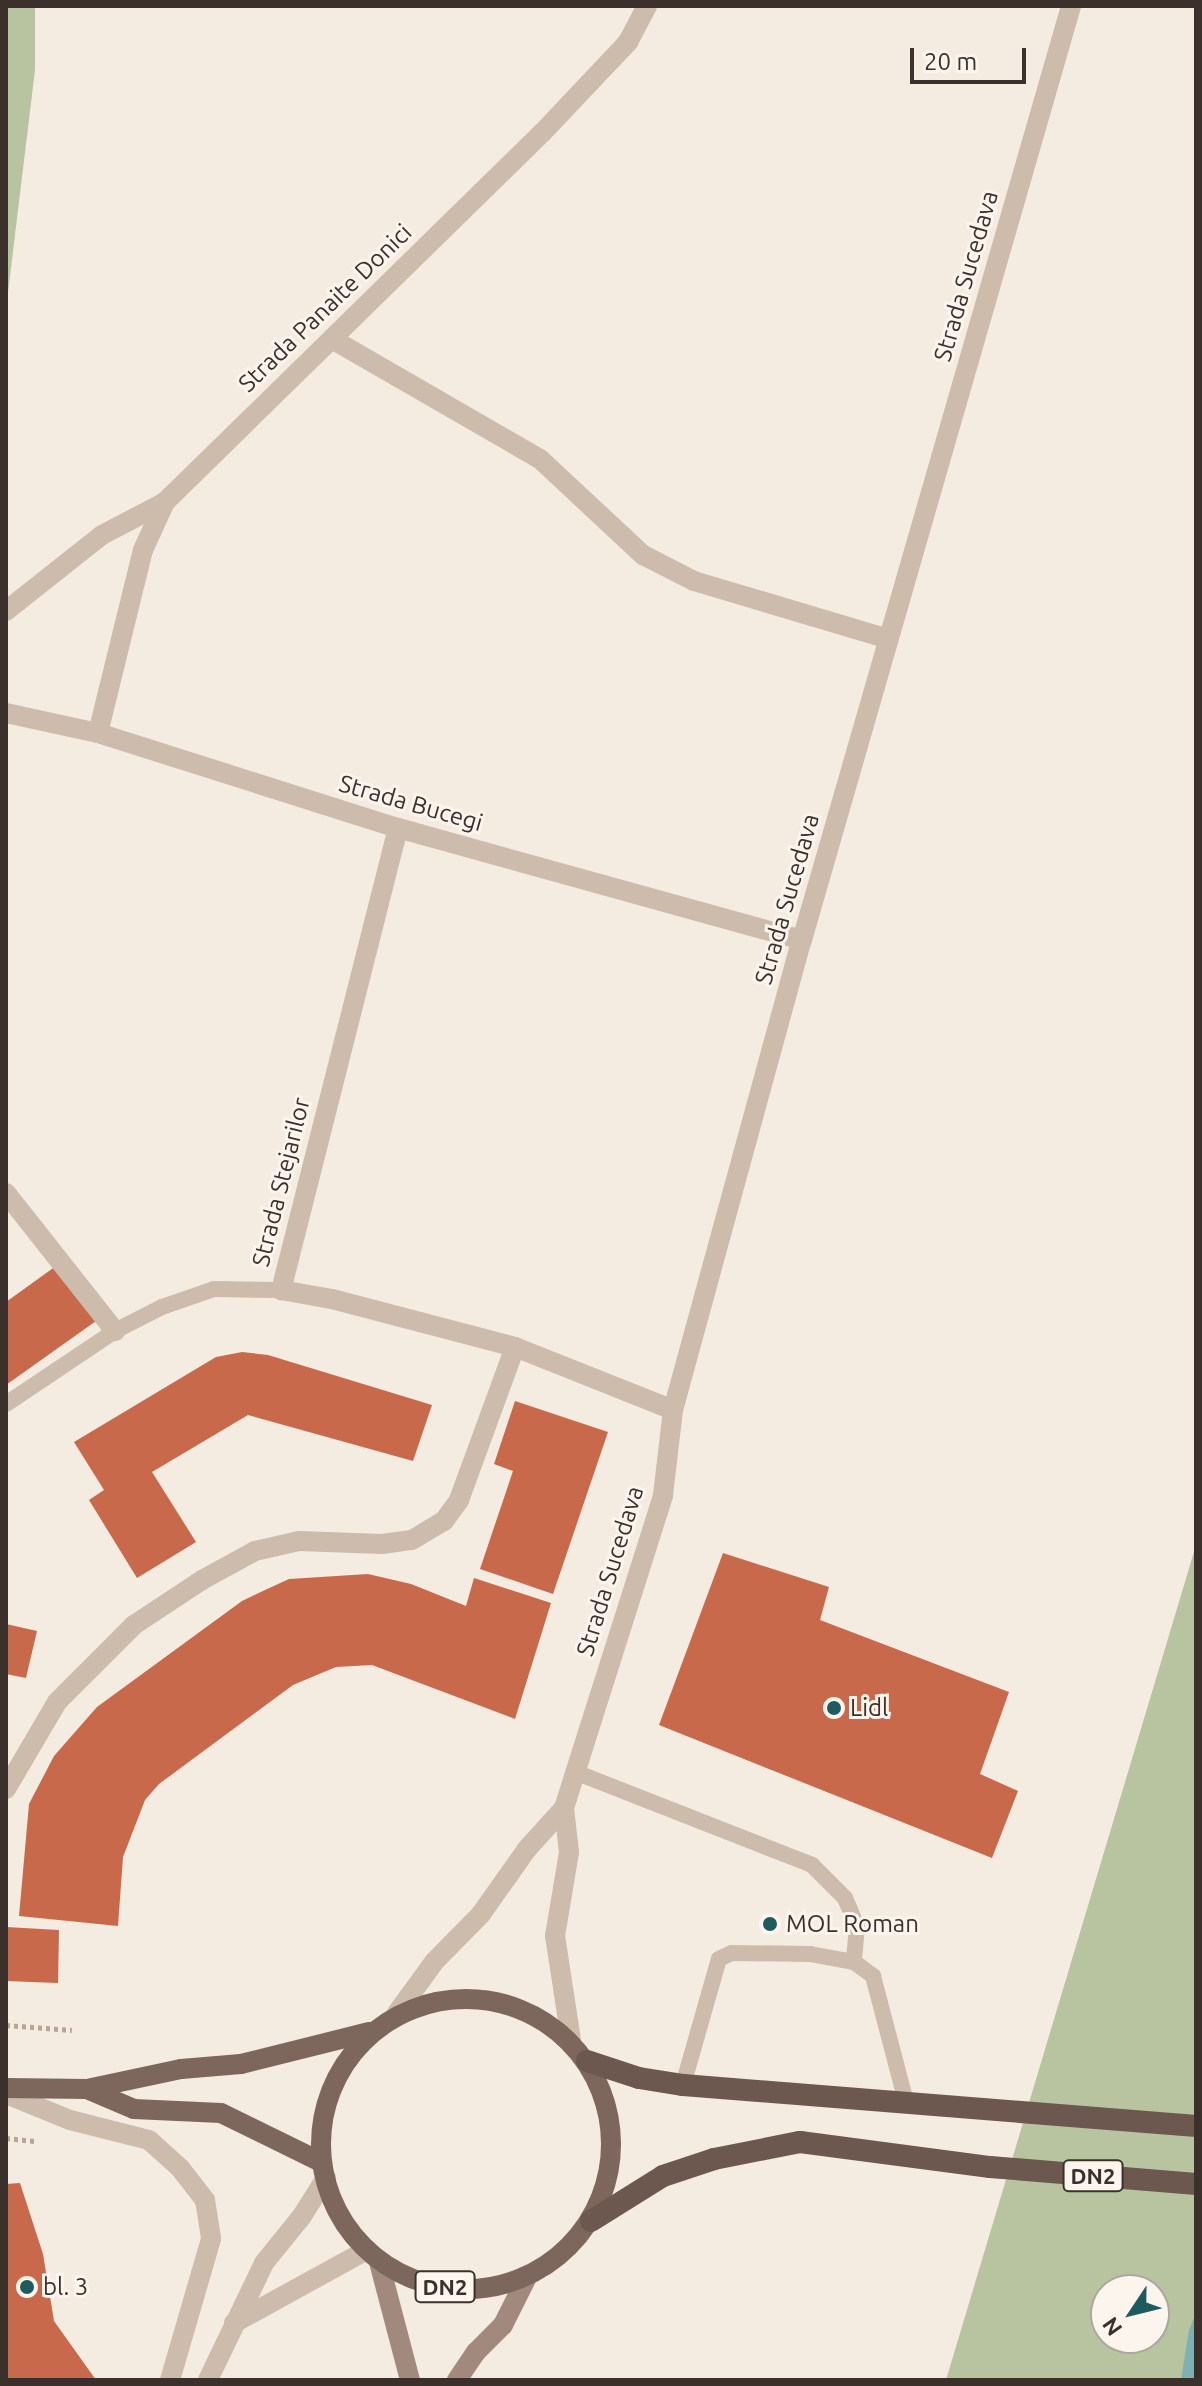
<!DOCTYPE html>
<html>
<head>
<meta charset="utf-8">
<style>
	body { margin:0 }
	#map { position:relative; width:1202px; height:2386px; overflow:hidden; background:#f4ebe1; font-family:Ubuntu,sans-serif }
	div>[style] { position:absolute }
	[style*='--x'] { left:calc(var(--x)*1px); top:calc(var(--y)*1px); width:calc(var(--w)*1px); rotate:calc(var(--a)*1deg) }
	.green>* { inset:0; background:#b8c4a0 }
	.water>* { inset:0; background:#7fb0b2 }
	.building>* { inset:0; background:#c8694b }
	.path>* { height:5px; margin-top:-2.5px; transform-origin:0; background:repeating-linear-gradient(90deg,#b9a596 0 4px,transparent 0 8px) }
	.service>* { height:16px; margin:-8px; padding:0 8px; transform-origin:8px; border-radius:8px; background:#cdbbac }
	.minor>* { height:20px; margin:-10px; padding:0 10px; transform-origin:10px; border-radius:10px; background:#cdbbac }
	.tertiary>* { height:20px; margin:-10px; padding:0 10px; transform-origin:10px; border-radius:10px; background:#cdbbac }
	.secondary>* { height:20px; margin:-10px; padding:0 10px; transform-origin:10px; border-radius:10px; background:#a18a7d }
	.primary>* { height:20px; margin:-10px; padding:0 10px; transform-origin:10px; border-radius:10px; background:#7d675c }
	.primary>.ring { margin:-10px; padding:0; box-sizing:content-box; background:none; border:20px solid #7d675c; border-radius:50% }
	.trunk>* { height:22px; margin:-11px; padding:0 11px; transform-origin:11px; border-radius:11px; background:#6c584f }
	.dots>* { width:22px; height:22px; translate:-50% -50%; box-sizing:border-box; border:4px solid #fbf5ee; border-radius:50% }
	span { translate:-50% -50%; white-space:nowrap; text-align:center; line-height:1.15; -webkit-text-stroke:6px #fbf5ee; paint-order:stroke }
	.shield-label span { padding:2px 6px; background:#fbf5ee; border:2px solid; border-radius:6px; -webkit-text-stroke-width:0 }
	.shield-label { font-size:22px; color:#3b302b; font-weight:700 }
	.street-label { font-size:24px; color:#3b302b }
	.poi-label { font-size:24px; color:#3b302b }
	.left { translate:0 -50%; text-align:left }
	.frame { position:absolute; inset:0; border:8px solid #3b302b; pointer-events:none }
	.north { position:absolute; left:1090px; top:2274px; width:80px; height:80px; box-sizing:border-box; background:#fbf5ee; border:2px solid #aea6a0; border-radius:50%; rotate:235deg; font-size:22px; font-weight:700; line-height:32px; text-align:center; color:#3b302b }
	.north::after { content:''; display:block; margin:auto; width:28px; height:36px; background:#1f5a5e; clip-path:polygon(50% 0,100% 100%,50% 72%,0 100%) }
	.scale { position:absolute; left:910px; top:48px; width:116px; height:36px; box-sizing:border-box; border:4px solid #3b302b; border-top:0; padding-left:10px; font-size:24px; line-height:28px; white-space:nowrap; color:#3b302b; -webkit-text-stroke:6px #fbf5ee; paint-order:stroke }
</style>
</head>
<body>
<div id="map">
	<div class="green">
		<i style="clip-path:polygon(6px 6px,35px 6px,35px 70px,6px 309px)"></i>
		<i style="clip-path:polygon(evenodd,1196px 1545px,1196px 2313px,1181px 2380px,946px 2380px,1196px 1545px,1106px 2290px,1154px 2290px,1154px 2338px,1106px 2338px,1106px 2290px)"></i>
	</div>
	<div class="water">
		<i style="clip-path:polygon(1196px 2313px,1196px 2380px,1181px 2380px,1189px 2330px)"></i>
	</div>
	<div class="building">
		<i style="clip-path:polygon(56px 1266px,96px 1321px,6px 1385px,6px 1302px)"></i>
		<i style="clip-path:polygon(242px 1352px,268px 1355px,432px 1405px,413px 1461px,248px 1415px,152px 1472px,196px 1542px,137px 1578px,89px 1500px,104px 1490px,74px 1442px,216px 1357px)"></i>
		<i style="clip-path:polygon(515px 1401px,608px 1432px,553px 1594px,480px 1569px,513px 1471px,494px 1464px)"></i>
		<i style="clip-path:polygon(723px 1553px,829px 1587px,820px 1620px,1009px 1692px,980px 1774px,1018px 1791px,992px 1858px,659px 1725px)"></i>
		<i style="clip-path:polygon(368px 1574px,411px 1584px,466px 1606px,474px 1578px,551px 1603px,515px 1719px,372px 1665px,336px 1667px,312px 1677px,293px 1685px,159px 1784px,145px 1800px,123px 1857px,118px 1926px,19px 1916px,29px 1804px,54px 1756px,97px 1707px,242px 1601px,265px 1590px,289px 1579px)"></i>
		<i style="clip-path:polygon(6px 1624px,37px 1631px,26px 1678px,6px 1674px)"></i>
		<i style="clip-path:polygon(6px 1927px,59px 1930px,58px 1983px,6px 1981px)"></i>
		<i style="clip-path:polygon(20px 2183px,43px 2254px,54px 2321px,96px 2380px,6px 2380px,6px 2184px)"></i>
	</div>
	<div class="path">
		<i style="--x:6;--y:2025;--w:66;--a:4.3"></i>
		<i style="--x:6;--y:2138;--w:31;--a:6"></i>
	</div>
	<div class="service">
		<i style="--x:6;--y:1404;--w:131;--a:-33.8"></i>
		<i style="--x:115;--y:1331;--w:53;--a:-27.1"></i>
		<i style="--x:162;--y:1307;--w:55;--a:-19.1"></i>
		<i style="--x:214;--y:1289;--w:67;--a:0.9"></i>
		<i style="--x:575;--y:1772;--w:255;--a:21.4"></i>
		<i style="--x:812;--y:1865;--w:47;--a:45"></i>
		<i style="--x:845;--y:1898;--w:30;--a:67"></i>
		<i style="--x:857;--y:1926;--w:36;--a:95"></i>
		<i style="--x:683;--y:2085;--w:131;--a:-74.1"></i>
		<i style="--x:719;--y:1959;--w:14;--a:-25"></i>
		<i style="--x:732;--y:1953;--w:78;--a:0.7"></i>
		<i style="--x:810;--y:1954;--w:45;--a:10.3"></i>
		<i style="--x:854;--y:1962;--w:24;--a:36"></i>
		<i style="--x:873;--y:1976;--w:130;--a:75.3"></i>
	</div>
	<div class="minor">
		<i style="--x:332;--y:339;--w:240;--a:30"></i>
		<i style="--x:540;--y:459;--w:141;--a:43"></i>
		<i style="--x:643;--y:555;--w:57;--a:27"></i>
		<i style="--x:694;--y:581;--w:203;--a:16.6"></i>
		<i style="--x:6;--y:611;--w:122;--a:-38.4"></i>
		<i style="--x:102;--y:535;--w:71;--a:-27.6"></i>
		<i style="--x:165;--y:502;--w:529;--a:-44.39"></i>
		<i style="--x:543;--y:132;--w:124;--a:-46.6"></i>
		<i style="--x:628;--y:42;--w:41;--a:-62.2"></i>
		<i style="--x:6;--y:713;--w:94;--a:12.3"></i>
		<i style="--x:98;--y:733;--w:315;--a:17.6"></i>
		<i style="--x:398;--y:828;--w:419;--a:15.5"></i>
		<i style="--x:98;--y:733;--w:188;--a:-76.2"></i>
		<i style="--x:143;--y:550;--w:53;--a:-65.4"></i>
		<i style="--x:398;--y:828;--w:477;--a:104.2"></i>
		<i style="--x:281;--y:1290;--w:52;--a:10"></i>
		<i style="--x:332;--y:1299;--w:189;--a:14.7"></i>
		<i style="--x:515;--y:1347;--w:170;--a:21.7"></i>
		<i style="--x:6;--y:1193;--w:176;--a:51.7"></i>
		<i style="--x:6;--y:1789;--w:101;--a:-59.6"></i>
		<i style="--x:57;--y:1702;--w:109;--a:-45"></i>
		<i style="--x:134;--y:1625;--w:82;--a:-33.5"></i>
		<i style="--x:202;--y:1580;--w:60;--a:-28.7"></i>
		<i style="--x:255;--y:1551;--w:45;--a:-12.8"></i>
		<i style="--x:299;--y:1541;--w:83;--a:2.1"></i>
		<i style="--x:382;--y:1544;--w:30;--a:-8"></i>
		<i style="--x:412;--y:1540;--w:37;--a:-31"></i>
		<i style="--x:444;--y:1521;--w:26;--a:-54"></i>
		<i style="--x:459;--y:1500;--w:163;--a:-69.9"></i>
		<i style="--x:397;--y:2013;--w:63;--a:-54"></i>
		<i style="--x:434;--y:1962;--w:67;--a:-45.6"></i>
		<i style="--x:481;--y:1914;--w:80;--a:-54.7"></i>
		<i style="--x:527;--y:1849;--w:55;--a:-47.9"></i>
		<i style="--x:571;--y:2040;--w:105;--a:-98.7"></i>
		<i style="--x:555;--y:1936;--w:85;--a:-80.5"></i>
		<i style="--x:569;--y:1852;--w:44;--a:-96.5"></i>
		<i style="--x:564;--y:1808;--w:328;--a:-72.4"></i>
		<i style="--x:663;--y:1495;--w:86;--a:-83.3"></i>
		<i style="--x:673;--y:1410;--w:487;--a:-74.7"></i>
		<i style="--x:802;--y:940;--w:972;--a:-73.93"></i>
	</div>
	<div class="tertiary">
		<i style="--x:6;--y:2094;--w:69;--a:22.1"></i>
		<i style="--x:70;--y:2120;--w:81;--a:14.2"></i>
		<i style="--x:149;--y:2140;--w:42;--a:42.1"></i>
		<i style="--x:180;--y:2168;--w:41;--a:52"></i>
		<i style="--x:205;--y:2200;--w:39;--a:81"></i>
		<i style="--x:211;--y:2239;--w:147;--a:106.2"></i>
		<i style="--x:234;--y:2323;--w:152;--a:-28.8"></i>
		<i style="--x:208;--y:2380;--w:130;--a:-64.4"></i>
		<i style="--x:264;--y:2263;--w:60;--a:-51"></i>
		<i style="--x:302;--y:2216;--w:45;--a:-57.7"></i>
	</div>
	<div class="secondary">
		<i style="--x:379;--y:2262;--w:122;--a:75.3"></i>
		<i style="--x:457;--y:2380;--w:34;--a:-56"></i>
		<i style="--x:476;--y:2352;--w:38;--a:-45"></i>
		<i style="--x:503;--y:2325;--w:51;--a:-63.4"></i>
	</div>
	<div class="primary">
		<i class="ring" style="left:321px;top:1999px;width:270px;height:270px"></i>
		<i style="--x:6;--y:2088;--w:81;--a:0.7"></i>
		<i style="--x:87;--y:2089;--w:96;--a:-12"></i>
		<i style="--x:181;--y:2069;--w:60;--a:-4.8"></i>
		<i style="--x:241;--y:2064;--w:132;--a:-14"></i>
		<i style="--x:87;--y:2089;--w:51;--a:23.1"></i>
		<i style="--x:134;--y:2109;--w:87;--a:2.6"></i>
		<i style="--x:221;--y:2113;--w:109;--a:26.1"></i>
	</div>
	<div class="trunk">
		<i style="--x:587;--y:2061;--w:55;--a:18.1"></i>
		<i style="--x:639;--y:2078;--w:45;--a:9"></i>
		<i style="--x:683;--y:2085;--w:515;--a:4.57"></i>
		<i style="--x:591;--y:2221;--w:85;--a:-32"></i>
		<i style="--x:663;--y:2176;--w:54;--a:-18.4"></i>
		<i style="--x:714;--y:2159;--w:88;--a:-11.2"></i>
		<i style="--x:800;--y:2142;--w:192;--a:7.5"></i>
		<i style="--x:990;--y:2167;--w:207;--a:4.7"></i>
	</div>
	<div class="dots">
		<i style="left:834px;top:1708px;background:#1f5a5e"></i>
		<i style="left:770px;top:1924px;background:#1f5a5e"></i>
		<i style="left:27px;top:2287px;background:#1f5a5e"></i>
	</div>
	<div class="shield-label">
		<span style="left:1093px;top:2176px">DN2</span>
		<span style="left:445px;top:2287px">DN2</span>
	</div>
	<div class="street-label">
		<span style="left:966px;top:276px;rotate:-74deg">Strada Sucedava</span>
		<span style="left:325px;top:308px;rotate:-44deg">Strada Panaite Donici</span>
		<span style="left:411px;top:803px;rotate:16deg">Strada Bucegi</span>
		<span style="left:787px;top:899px;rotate:-74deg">Strada Sucedava</span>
		<span style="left:281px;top:1182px;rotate:-76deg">Strada Stejarilor</span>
		<span style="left:610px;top:1571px;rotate:-73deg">Strada Sucedava</span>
	</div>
	<div class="poi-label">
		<span class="left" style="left:850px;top:1708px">Lidl</span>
		<span class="left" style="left:786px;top:1924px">MOL Roman</span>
		<span class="left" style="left:43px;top:2287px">bl. 3</span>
	</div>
	<div class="frame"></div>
	<div class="north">N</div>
	<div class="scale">20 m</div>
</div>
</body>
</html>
